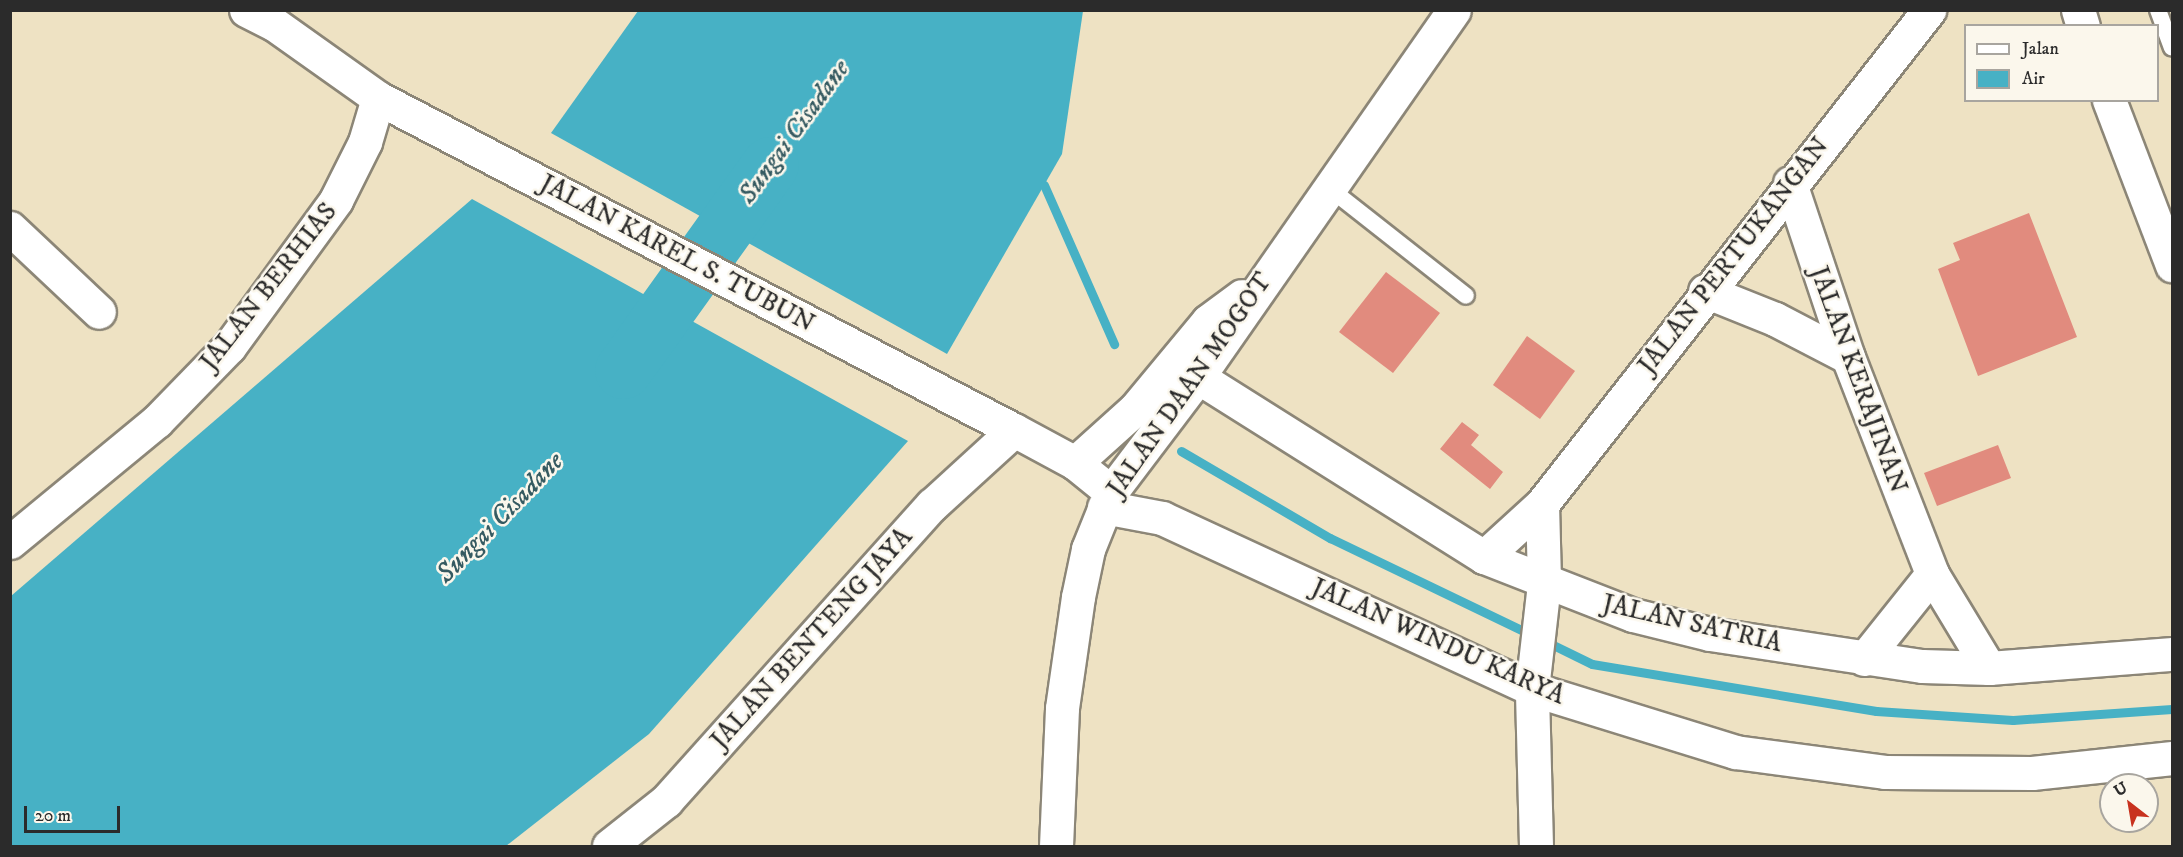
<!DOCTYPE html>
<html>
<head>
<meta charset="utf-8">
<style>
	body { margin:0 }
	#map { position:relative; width:2183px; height:857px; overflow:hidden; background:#eee2c3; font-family:"IM FELL DW Pica",serif }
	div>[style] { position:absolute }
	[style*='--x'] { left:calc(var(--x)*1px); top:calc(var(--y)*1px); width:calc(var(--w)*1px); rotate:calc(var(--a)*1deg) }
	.water>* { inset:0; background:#47b1c5 }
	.stream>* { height:9px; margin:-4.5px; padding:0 4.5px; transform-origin:4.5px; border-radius:4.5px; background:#47b1c5 }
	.river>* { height:57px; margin:-28.5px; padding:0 28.5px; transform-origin:28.5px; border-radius:28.5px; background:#47b1c5 }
	.building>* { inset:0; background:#e18b7e }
	.roads { filter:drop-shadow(2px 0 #8c8677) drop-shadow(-2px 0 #8c8677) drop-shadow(0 2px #8c8677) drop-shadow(0 -2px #8c8677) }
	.service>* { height:16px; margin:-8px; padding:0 8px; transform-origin:8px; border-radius:8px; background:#fff }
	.minor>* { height:33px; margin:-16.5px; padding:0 16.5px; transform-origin:16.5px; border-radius:16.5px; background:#fff }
	.tertiary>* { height:33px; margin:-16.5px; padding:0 16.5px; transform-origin:16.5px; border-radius:16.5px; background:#fff }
	.secondary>* { height:33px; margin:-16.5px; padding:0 16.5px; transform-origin:16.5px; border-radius:16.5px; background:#fff }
	.trunk>* { height:33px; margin:-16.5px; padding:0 16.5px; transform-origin:16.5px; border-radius:16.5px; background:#fff }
	span { translate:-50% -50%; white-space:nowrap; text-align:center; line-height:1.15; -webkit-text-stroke:5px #fbf7ec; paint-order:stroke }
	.street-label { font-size:26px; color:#2b2b2b }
	.water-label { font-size:27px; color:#355a61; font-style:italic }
	.frame { position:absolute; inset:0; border:12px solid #2b2b2b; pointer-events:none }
	.legend { position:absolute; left:1964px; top:24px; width:195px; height:78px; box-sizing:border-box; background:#fbf7ec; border:2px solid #a8a59f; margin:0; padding:8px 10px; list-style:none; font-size:18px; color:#2b2b2b }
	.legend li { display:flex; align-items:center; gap:12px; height:30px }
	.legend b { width:30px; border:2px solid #a8a59f }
	.north { position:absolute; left:2099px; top:773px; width:60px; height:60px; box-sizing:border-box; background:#fbf7ec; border:2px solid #a8a59f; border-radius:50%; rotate:329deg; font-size:16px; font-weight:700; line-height:24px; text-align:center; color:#2b2b2b }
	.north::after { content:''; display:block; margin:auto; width:21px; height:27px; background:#c8321e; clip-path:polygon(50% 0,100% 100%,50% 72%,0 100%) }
	.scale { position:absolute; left:24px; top:806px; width:96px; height:27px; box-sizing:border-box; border:3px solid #2b2b2b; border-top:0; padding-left:8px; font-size:18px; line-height:21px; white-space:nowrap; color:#2b2b2b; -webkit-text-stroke:4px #fbf7ec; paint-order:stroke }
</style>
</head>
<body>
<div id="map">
	<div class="water">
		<i style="clip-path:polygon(638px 11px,1083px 11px,1062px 154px,947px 354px,551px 133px)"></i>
		<i style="clip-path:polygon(472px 199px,908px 441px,649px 734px,506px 846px,11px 846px,11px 596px)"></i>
	</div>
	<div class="stream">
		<i style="--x:1044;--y:185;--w:174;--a:66.2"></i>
		<i style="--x:1181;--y:451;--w:173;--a:30.3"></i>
		<i style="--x:1330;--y:538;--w:224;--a:25.7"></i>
		<i style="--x:1545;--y:641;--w:52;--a:26.1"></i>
		<i style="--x:1592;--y:664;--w:288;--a:9.4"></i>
		<i style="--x:1876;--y:711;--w:137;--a:3.8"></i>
		<i style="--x:2013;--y:720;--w:159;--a:-4"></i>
	</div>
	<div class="river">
		<i style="--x:623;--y:370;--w:252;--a:-54.4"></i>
	</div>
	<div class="building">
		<i style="clip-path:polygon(2029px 213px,2077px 337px,1978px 376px,1938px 269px,1960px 260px,1953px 243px)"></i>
		<i style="clip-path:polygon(1386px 272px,1440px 313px,1393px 373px,1339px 332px)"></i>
		<i style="clip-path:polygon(1527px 336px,1575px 371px,1540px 419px,1493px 385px)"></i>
		<i style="clip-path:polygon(1462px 422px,1479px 435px,1471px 445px,1503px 472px,1490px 489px,1440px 449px)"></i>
		<i style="clip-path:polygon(1998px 445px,2011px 478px,1937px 506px,1924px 473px)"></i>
	</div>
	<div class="roads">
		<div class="service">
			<i style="--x:2158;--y:10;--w:40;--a:69.8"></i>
			<i style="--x:1329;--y:188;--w:174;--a:38.2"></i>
		</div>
		<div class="minor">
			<i style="--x:1790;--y:183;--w:183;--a:71.6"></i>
			<i style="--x:1848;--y:357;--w:233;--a:68.8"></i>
			<i style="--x:1932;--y:574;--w:110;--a:58.8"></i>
			<i style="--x:10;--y:228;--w:122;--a:43.3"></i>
			<i style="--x:1705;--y:291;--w:75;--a:21.8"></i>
			<i style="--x:1775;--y:319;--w:82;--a:27.5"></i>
			<i style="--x:1542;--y:504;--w:79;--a:88.5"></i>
			<i style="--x:1484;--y:557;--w:79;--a:-42.4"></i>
			<i style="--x:1542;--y:504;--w:628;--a:-51.92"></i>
			<i style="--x:1864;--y:659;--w:109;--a:-51.3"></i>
		</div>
		<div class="tertiary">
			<i style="--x:2078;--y:10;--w:17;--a:73"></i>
			<i style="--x:2109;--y:100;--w:177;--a:69.1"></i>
			<i style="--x:10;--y:542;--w:190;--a:-39.5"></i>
			<i style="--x:157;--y:421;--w:103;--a:-45.8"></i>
			<i style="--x:229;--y:347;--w:182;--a:-53.9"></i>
			<i style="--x:336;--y:200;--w:65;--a:-63.4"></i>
			<i style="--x:365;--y:142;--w:46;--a:-73.5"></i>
			<i style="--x:609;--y:846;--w:73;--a:-38.3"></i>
			<i style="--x:666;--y:801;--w:398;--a:-48.1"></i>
			<i style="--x:932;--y:505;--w:111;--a:-42.4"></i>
			<i style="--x:1536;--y:846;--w:157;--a:-91.5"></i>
			<i style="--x:1532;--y:689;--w:107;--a:-83.5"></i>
		</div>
		<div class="secondary">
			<i style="--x:1104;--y:507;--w:59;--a:10.7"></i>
			<i style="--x:1162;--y:518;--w:408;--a:24.8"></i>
			<i style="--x:1532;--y:689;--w:213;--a:17.2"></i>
			<i style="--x:1735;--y:752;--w:151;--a:7.6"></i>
			<i style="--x:1885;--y:772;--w:147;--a:0.4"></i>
			<i style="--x:2032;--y:773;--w:141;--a:-6.1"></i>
		</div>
		<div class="trunk">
			<i style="--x:246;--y:10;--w:31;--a:27"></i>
			<i style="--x:274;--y:24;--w:128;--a:35.4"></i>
			<i style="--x:378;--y:98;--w:717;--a:27.57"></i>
			<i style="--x:1014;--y:430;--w:69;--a:28.4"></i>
			<i style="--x:1075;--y:463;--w:46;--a:38.9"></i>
			<i style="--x:1198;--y:377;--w:338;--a:32.2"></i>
			<i style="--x:1484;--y:557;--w:160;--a:21.3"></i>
			<i style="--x:1633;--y:615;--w:79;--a:13.9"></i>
			<i style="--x:1710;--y:634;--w:214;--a:8.6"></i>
			<i style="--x:1922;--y:666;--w:67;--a:1.7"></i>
			<i style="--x:1989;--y:668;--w:184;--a:-4.4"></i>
			<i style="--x:1075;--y:463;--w:81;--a:-42"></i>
			<i style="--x:1135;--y:409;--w:114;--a:-50.3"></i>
			<i style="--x:1208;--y:321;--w:42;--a:-36.3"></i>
			<i style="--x:1056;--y:846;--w:138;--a:-87.5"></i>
			<i style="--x:1062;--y:708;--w:112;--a:-81.8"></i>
			<i style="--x:1078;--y:597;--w:49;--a:-78.2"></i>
			<i style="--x:1088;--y:549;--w:61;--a:-68"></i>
			<i style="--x:1111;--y:492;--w:144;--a:-52.9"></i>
			<i style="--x:1198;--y:377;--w:447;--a:-55.1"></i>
		</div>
	</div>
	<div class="street-label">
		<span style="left:677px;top:254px;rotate:28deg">JALAN KAREL S. TUBUN</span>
		<span style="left:1734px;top:256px;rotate:-52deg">JALAN PERTUKANGAN</span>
		<span style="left:269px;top:287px;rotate:-52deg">JALAN BERHIAS</span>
		<span style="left:1858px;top:380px;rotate:70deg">JALAN KERAJINAN</span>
		<span style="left:1190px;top:385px;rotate:-55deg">JALAN DAAN MOGOT</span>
		<span style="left:1692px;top:624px;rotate:13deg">JALAN SATRIA</span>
		<span style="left:812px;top:639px;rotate:-48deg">JALAN BENTENG JAYA</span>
		<span style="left:1438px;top:642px;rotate:24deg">JALAN WINDU KARYA</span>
	</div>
	<div class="water-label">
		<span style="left:794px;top:132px;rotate:-54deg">Sungai Cisadane</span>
		<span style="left:500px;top:518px;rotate:-46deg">Sungai Cisadane</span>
	</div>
	<div class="frame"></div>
	<ul class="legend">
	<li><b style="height:8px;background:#fff"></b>Jalan</li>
	<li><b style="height:16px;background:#47b1c5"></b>Air</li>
	</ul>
	<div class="north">U</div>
	<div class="scale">20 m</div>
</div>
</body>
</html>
